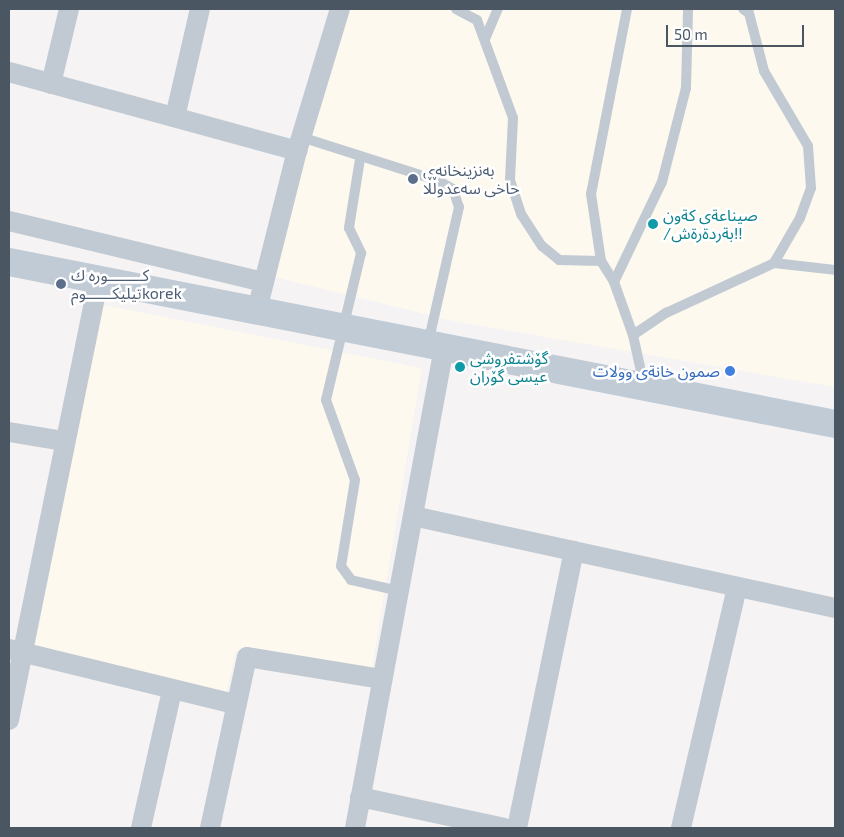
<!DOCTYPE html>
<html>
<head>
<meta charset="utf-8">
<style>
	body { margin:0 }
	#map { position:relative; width:844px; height:837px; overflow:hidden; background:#f5f3f3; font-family:"Exo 2","Noto Sans Arabic",sans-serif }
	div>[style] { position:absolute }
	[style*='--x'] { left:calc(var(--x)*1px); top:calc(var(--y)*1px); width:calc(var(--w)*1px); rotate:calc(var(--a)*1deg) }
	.commercial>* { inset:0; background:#fdf9ef }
	.lane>* { height:10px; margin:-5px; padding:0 5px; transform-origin:5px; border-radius:5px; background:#c1cad2 }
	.street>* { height:20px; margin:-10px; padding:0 10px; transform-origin:10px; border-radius:10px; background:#c1cad2 }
	.secondary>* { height:28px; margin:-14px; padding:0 14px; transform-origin:14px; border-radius:14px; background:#c1cbd6 }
	.dots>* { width:14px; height:14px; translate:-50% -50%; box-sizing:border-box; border:2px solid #fff; border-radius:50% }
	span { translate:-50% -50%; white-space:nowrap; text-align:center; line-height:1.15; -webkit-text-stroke:5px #fff; paint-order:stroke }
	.service-label { font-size:16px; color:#4e5e75 }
	.left { translate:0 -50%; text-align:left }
	.culture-label { font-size:16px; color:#0d838f }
	.shop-label { font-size:16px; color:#366cbe }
	.right { translate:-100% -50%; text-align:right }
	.frame { position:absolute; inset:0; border:10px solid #4a5661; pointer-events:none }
	.scale { position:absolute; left:666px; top:25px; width:138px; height:22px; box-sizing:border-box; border:2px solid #4a5661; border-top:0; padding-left:6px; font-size:15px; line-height:18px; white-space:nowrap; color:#4a5661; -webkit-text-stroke:4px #fff; paint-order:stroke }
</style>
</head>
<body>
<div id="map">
	<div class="commercial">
		<i style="clip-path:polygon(338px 9px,835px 9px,835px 387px,458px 322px,270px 276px)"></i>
		<i style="clip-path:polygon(103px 305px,422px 368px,371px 674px,236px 651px,226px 694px,32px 646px)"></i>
	</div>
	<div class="lane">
		<i style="--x:456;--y:9;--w:24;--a:28"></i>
		<i style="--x:477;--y:20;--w:104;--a:69.8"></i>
		<i style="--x:513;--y:118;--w:62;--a:92.8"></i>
		<i style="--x:510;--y:180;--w:36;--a:72"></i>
		<i style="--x:521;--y:214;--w:38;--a:57"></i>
		<i style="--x:542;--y:246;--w:22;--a:39"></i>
		<i style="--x:559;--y:260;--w:42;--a:1.4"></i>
		<i style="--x:627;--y:9;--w:188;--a:101"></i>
		<i style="--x:591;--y:194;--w:68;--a:81.5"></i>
		<i style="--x:601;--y:261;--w:25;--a:58"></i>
		<i style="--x:614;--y:282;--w:56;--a:70.3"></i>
		<i style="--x:633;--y:335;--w:51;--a:77.6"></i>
		<i style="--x:485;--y:39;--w:33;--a:-67"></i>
		<i style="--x:301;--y:137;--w:145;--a:17.7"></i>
		<i style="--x:439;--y:181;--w:16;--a:30"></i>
		<i style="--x:453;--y:189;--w:19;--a:72"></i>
		<i style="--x:459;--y:207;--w:139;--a:102.8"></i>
		<i style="--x:360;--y:159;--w:70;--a:99.1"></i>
		<i style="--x:349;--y:228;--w:28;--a:64"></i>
		<i style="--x:361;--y:253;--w:151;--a:103.4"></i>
		<i style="--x:326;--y:400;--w:85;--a:70.1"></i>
		<i style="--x:355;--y:480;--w:87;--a:99.2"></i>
		<i style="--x:341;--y:566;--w:17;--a:54"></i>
		<i style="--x:351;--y:580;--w:49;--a:12.9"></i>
		<i style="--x:774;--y:263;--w:61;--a:6.5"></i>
		<i style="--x:614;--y:282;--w:111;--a:-64.4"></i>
		<i style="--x:662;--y:182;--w:97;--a:-75.7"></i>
		<i style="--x:686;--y:88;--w:79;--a:-88.5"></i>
		<i style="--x:633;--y:335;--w:40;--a:-34"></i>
		<i style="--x:666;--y:313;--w:119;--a:-24.8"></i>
		<i style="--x:774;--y:263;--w:52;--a:-60"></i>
		<i style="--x:800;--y:218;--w:32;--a:-70"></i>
		<i style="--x:811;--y:188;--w:42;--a:-94.1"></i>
		<i style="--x:808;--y:146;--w:87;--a:-120.4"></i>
		<i style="--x:764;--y:71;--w:60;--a:-104.5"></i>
		<i style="--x:749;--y:13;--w:7;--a:-146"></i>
	</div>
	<div class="street">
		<i style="--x:9;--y:72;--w:299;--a:15.3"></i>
		<i style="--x:51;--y:84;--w:77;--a:-76.5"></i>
		<i style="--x:175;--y:117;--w:111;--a:-77"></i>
		<i style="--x:9;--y:221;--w:262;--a:13.5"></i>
		<i style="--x:257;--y:310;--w:164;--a:-75.9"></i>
		<i style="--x:297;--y:151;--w:148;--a:-73.2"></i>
		<i style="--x:9;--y:432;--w:56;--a:9.3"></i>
		<i style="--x:413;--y:516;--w:432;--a:12.3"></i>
		<i style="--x:9;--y:649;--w:232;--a:13.7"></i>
		<i style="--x:9;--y:720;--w:450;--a:-78.5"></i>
		<i style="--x:360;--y:797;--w:147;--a:12.1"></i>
		<i style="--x:141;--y:828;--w:141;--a:-77.3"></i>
		<i style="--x:210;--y:828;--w:175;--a:-77.8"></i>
		<i style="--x:247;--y:657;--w:137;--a:9.3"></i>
		<i style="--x:355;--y:828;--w:489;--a:-79.5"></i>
		<i style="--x:517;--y:828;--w:283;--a:-78.4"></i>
		<i style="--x:681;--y:828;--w:247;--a:-76.9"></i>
	</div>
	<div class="secondary">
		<i style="--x:9;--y:262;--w:842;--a:11.1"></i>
	</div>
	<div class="dots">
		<i style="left:413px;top:179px;background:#5c6f8a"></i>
		<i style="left:653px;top:224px;background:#0f9aa8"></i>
		<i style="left:61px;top:284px;background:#5c6f8a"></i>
		<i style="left:460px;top:367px;background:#0f9aa8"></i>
		<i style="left:730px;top:371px;background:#3f7fe0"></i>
	</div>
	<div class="service-label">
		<span class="left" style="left:423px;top:179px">بەنزینخانەی<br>حاخی سەعدوڵڵا</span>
		<span class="left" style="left:71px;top:284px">كــــــــوره ك<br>تیلیكــــــومkorek</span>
	</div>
	<div class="culture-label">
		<span class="left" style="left:663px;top:224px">صيناعةى كةون<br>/بةردةرةش!!</span>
		<span class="left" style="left:470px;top:367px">گۆشتفروشی<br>عیسی گۆران</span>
	</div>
	<div class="shop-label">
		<span class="right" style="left:720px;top:371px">صمون خانةی وولات</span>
	</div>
	<div class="frame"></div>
	<div class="scale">50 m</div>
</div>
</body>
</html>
